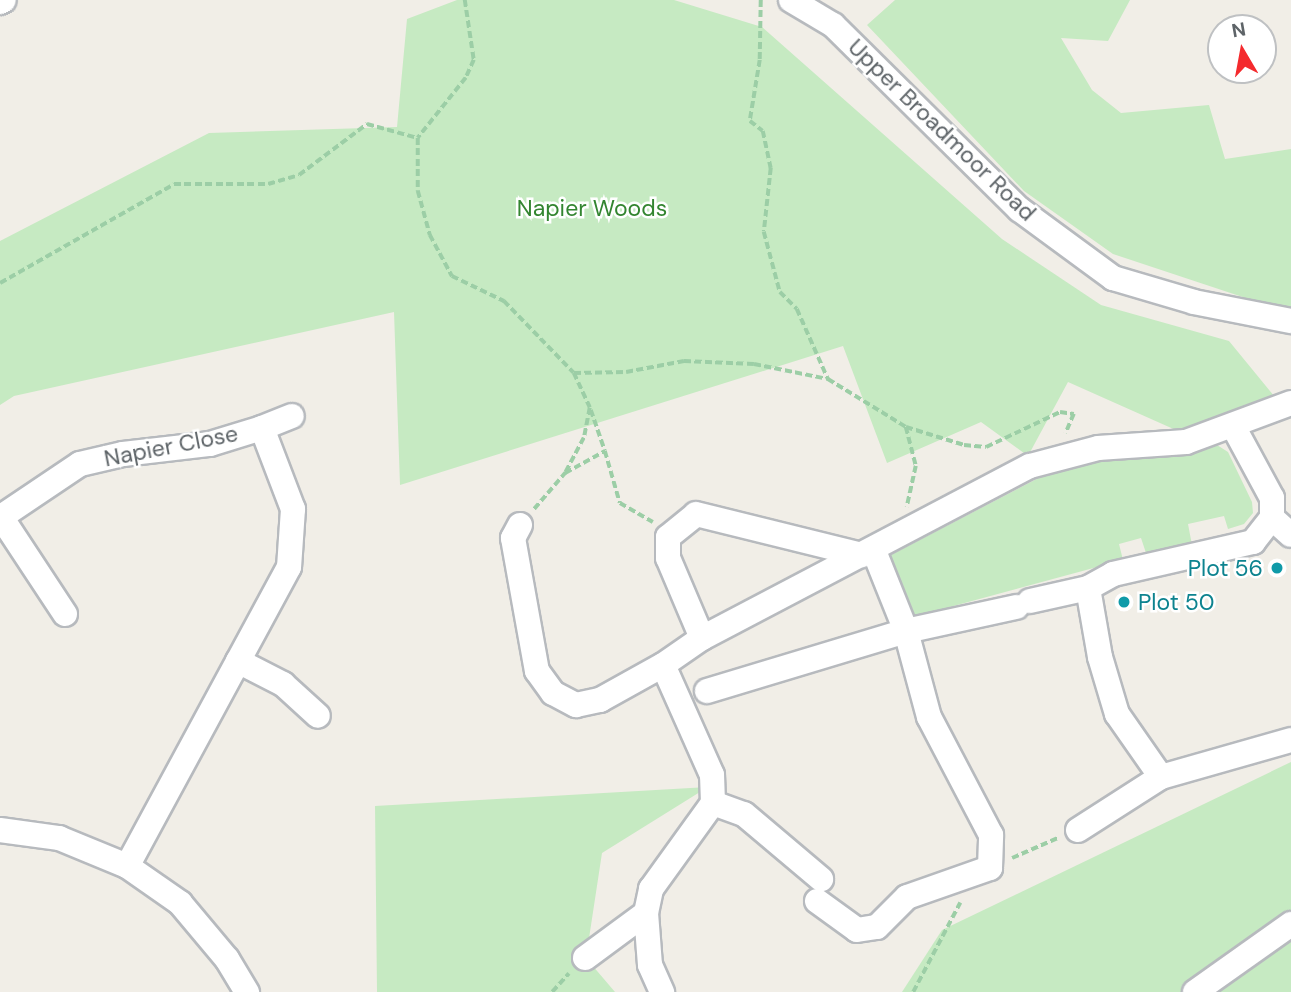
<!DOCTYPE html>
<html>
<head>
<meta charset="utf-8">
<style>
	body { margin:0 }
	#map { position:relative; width:1291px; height:992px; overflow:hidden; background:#f1eee7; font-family:"DM Sans",sans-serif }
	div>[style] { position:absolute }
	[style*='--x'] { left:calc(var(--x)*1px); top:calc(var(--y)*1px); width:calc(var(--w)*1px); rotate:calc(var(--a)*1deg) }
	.green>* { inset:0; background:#c6eac2 }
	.path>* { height:3.5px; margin-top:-1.75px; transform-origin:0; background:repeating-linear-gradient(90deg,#9ccea6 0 7px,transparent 0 10.5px) }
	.roads { filter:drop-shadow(2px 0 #b7babe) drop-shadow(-2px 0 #b7babe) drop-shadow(0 2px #b7babe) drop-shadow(0 -2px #b7babe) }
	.minor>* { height:24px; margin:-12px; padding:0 12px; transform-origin:12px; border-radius:12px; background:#fff }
	.dots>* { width:19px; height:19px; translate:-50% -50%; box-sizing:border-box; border:4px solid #fff; border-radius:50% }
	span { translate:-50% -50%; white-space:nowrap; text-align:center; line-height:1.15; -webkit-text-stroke:5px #fff; paint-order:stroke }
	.street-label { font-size:23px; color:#5e6468 }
	.park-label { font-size:23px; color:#338530 }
	.culture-label { font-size:23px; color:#0d838f }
	.right { translate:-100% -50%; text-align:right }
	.left { translate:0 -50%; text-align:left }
	.north { position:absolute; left:1207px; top:14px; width:70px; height:70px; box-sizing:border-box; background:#fff; border:2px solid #bfc1c3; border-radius:50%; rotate:350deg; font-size:19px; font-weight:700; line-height:28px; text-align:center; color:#5e6468 }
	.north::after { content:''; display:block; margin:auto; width:24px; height:32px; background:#f42a2d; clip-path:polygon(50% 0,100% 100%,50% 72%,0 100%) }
</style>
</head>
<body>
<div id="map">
	<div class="green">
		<i style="clip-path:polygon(457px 0,674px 0,762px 27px,1002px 239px,1101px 305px,1229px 341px,1274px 396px,1178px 431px,1068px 382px,1028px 456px,981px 422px,887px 463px,843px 346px,400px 485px,394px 312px,14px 396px,0 405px,0 241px,209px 133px,397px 127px,407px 19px)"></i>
		<i style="clip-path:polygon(895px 0,1130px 0,1108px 41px,1061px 38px,1092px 90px,1121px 113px,1209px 105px,1225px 159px,1291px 149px,1291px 313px,1113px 254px,1024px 191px,867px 25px)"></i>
		<i style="clip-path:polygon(1217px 445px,1228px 452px,1252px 502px,1253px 513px,1244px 524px,1228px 529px,1224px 516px,1188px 524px,1192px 545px,1147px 556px,1141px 538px,1119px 544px,1123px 560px,902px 620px,887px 557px,1050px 472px,1090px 462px,1180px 456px)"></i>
		<i style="clip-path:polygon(1291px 762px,1291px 992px,902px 992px,942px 930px)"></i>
		<i style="clip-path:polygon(708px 787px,602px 853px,586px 958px,615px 992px,377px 992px,375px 806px)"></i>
	</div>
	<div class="path">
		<i style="--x:465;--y:0;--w:61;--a:81.5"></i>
		<i style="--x:474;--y:60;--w:20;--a:114"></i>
		<i style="--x:466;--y:78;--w:77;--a:128.7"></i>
		<i style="--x:418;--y:138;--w:53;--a:90"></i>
		<i style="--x:418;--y:191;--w:46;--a:74.7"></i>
		<i style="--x:430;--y:235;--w:47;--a:61.8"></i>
		<i style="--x:452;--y:276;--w:58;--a:25.7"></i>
		<i style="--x:504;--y:301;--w:100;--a:45.8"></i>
		<i style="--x:574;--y:373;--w:38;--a:65"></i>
		<i style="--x:590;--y:408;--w:31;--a:101"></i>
		<i style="--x:584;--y:438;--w:40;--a:118"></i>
		<i style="--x:761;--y:0;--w:60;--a:91"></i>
		<i style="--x:760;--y:60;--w:62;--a:99.3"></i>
		<i style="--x:750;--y:121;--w:16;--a:38"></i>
		<i style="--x:763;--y:131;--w:38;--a:78"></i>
		<i style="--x:771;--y:168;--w:64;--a:96.2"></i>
		<i style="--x:764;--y:232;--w:62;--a:75.1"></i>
		<i style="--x:780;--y:292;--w:24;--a:45"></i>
		<i style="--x:797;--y:309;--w:77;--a:66.1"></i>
		<i style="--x:0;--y:283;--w:200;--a:-29.6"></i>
		<i style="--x:174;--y:184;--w:94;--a:0"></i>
		<i style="--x:268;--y:184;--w:32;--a:-16"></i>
		<i style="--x:299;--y:175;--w:85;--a:-36.9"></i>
		<i style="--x:367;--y:124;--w:53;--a:15.4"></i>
		<i style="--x:574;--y:373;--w:52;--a:-1.1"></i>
		<i style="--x:626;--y:372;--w:59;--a:-10.7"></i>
		<i style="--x:684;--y:361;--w:70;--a:2.5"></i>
		<i style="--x:754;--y:364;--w:76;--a:11.5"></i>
		<i style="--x:828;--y:379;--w:92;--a:31.6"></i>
		<i style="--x:906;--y:427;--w:61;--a:17.2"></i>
		<i style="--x:964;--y:445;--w:22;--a:5"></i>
		<i style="--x:986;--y:447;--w:82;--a:-25.3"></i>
		<i style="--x:1060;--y:412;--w:14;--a:8"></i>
		<i style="--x:1074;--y:414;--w:21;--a:113"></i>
		<i style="--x:591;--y:410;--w:43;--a:71.1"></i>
		<i style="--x:906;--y:427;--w:40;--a:75.6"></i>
		<i style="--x:916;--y:466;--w:42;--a:102.4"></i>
		<i style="--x:534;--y:509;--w:48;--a:-49.3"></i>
		<i style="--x:565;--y:473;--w:46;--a:-28.8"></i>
		<i style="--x:605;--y:451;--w:54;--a:73.9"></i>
		<i style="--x:620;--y:503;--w:38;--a:30"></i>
		<i style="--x:1012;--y:858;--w:52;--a:-23.6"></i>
		<i style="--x:552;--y:992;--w:25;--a:-48"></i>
		<i style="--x:913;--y:992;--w:101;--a:-62.2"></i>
	</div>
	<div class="roads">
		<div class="minor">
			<i style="--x:791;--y:0;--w:49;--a:30.8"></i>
			<i style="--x:833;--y:25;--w:262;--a:44.7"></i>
			<i style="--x:1019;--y:209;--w:117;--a:36.3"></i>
			<i style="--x:1113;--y:278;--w:84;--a:16.5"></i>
			<i style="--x:1194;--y:302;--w:99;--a:11.1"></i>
			<i style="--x:0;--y:2;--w:4;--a:-27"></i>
			<i style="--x:262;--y:428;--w:32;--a:-22"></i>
			<i style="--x:1272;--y:518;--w:25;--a:42"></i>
			<i style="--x:520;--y:525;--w:15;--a:118"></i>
			<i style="--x:513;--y:538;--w:135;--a:79.8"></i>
			<i style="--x:537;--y:671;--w:27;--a:54"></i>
			<i style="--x:553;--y:693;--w:26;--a:28"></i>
			<i style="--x:576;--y:705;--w:25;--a:-12"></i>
			<i style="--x:600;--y:700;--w:72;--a:-29.1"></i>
			<i style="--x:1030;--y:601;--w:59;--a:-12.6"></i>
			<i style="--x:65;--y:614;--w:116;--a:-123.4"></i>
			<i style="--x:1;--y:517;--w:95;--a:-33.9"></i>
			<i style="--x:80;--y:464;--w:44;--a:-13.1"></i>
			<i style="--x:123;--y:454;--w:88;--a:-6.6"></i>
			<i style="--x:210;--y:444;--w:54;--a:-17.1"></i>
			<i style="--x:262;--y:428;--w:87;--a:69.1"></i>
			<i style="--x:293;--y:509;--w:58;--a:93.9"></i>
			<i style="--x:289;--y:567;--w:340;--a:118.4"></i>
			<i style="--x:702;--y:638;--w:87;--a:-113"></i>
			<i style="--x:668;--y:558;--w:21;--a:-90"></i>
			<i style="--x:668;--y:537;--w:36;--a:-39"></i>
			<i style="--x:696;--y:514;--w:171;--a:13.9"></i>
			<i style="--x:238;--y:661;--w:51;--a:27.1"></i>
			<i style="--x:283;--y:684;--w:47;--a:42.4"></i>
			<i style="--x:707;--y:691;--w:208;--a:-16.8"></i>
			<i style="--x:906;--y:631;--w:113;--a:-12.3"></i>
			<i style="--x:1161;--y:777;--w:77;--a:-124.9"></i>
			<i style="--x:1117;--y:714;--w:59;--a:-106.6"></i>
			<i style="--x:1100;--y:657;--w:70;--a:-99.9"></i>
			<i style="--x:1088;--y:588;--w:29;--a:-29"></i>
			<i style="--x:1113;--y:574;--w:144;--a:-12.9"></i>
			<i style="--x:1253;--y:542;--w:31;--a:-52"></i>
			<i style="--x:1272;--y:518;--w:20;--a:-90"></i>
			<i style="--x:1272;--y:498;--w:82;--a:-118.4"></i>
			<i style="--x:713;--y:803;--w:33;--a:20"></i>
			<i style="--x:744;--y:814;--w:101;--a:40.2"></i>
			<i style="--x:0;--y:830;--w:60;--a:7.7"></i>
			<i style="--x:59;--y:838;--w:74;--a:22.4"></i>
			<i style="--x:127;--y:866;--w:65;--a:34.9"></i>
			<i style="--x:180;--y:903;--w:73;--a:50"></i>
			<i style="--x:227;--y:959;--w:39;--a:59"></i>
			<i style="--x:1078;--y:830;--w:98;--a:-32.6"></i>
			<i style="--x:1161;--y:777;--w:135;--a:-15.9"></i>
			<i style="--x:817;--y:901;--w:49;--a:35.9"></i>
			<i style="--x:857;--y:930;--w:20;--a:-9"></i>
			<i style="--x:877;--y:927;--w:42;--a:-45"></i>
			<i style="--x:907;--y:897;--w:88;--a:-19.3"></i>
			<i style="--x:990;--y:868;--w:33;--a:-88"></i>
			<i style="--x:991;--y:835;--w:133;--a:-117.7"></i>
			<i style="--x:929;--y:717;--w:89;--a:-105"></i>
			<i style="--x:906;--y:631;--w:86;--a:-111.8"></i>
			<i style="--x:646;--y:913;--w:52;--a:85.6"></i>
			<i style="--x:650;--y:965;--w:30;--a:66"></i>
			<i style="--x:585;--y:958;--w:76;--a:-36.4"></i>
			<i style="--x:646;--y:913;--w:25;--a:-78"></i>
			<i style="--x:651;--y:889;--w:106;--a:-54.2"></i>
			<i style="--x:713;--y:803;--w:28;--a:-92"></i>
			<i style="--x:712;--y:775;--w:120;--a:-114"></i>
			<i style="--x:663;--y:665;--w:47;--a:-34.7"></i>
			<i style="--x:702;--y:638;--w:370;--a:-27.7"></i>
			<i style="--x:1030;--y:466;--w:70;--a:-14.8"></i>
			<i style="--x:1098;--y:448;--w:88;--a:-3.9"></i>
			<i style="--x:1186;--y:442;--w:112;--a:-20.4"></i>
			<i style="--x:1195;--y:992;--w:118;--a:-35.3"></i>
		</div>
	</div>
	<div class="dots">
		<i style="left:1277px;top:568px;background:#0f9aa8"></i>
		<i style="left:1124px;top:602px;background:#0f9aa8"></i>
	</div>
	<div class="street-label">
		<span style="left:942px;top:130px;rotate:44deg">Upper Broadmoor Road</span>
		<span style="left:171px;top:446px;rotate:-11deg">Napier Close</span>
	</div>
	<div class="park-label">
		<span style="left:592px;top:208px">Napier Woods</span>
	</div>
	<div class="culture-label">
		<span class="right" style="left:1263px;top:568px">Plot 56</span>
		<span class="left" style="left:1138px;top:602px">Plot 50</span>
	</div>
	<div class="north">N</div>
</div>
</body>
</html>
